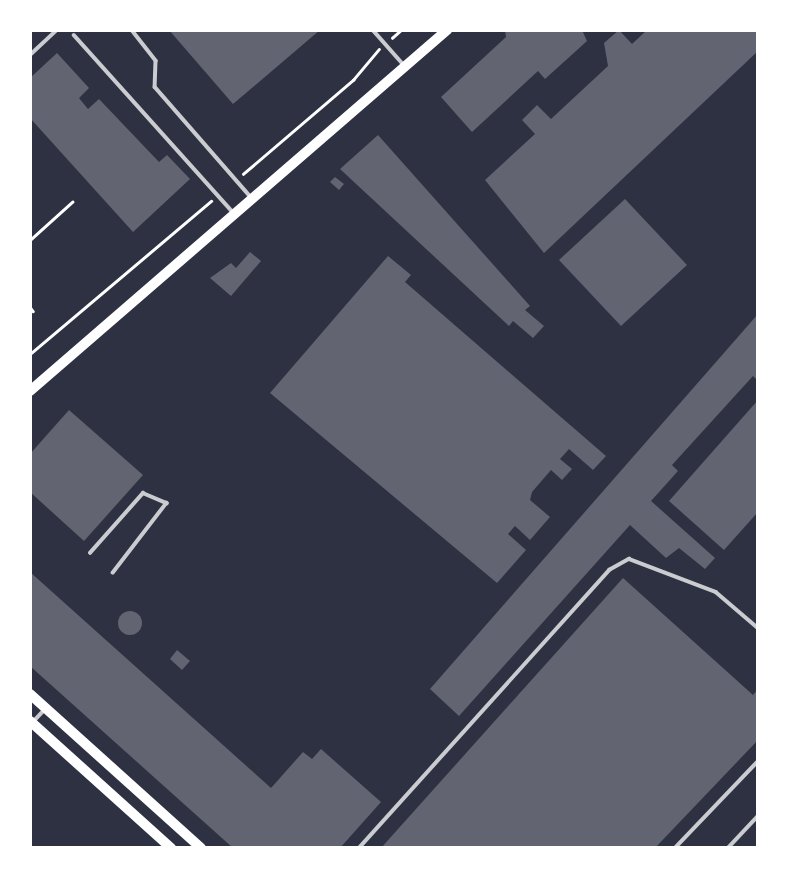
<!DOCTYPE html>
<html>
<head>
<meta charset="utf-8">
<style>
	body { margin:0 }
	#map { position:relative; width:788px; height:878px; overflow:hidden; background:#2d3142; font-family:Manrope,sans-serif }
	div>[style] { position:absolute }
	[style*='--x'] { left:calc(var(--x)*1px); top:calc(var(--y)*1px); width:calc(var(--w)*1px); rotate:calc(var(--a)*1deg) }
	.building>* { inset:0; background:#626471 }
	.round { border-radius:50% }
	.path>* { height:2.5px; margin:-1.25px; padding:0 1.25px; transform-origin:1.25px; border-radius:1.25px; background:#fff }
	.service>* { height:3.5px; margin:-1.75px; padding:0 1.75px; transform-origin:1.75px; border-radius:1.75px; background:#caccd0 }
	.primary>* { height:10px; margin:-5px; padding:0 5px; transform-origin:5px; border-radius:5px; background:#fff }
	span { translate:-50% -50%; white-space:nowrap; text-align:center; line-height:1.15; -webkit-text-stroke:5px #fff; paint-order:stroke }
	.frame { position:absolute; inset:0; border:32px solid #fff; pointer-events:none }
</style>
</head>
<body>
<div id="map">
	<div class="building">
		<i style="clip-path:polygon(169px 30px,320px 30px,233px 104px)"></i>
		<i style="clip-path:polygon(505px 30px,582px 30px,587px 41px,545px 79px,538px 71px,472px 132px,441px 97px,506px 37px)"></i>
		<i style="clip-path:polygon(619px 30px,632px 44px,647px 30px,758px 30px,758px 51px,544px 253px,485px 180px,535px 134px,522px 120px,537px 105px,551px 119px,608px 66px,604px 43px)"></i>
		<i style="clip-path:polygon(57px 53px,89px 88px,79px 98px,88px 109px,99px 99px,159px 162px,167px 155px,190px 179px,133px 232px,30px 118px,30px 78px)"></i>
		<i style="clip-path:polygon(378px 135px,530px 306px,525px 310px,544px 326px,533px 338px,513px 321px,509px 326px,340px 169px)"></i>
		<i style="clip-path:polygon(335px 177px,344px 184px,339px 190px,330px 182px)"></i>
		<i style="clip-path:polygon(625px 199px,687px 265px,621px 326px,559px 260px)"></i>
		<i style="clip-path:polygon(250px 252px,261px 261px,231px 296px,210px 278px,231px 263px,236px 268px)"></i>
		<i style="clip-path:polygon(388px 256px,411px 275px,405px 282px,606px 456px,593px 470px,569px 449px,560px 459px,572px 469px,562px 480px,551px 470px,532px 492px,530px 500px,550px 517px,530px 540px,515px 526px,508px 534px,526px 550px,497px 583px,270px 393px)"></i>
		<i style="clip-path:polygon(758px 314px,758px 381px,753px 376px,672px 465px,678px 471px,651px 501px,715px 558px,705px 569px,679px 548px,666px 558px,630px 525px,459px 716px,430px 689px)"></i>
		<i style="clip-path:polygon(758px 400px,758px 512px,724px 550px,669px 501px)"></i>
		<i style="clip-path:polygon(69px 410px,143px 475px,84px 541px,30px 492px,30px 454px)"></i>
		<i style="clip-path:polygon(30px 572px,271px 788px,303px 752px,312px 759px,321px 749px,381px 802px,340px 848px,233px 848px,30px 666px)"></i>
		<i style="clip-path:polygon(623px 578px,753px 695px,758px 689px,758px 740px,655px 848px,381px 848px)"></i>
		<i class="round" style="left:118px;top:611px;width:24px;height:24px"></i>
		<i style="clip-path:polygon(177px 650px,190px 661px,182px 670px,170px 659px)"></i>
	</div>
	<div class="path">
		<i style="--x:392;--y:38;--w:12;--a:-42"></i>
		<i style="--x:243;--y:174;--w:145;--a:-40.5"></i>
		<i style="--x:353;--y:80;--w:40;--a:-50"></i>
		<i style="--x:30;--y:240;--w:57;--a:-42.1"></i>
		<i style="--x:30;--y:307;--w:5;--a:53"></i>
		<i style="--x:30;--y:354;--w:237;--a:-40.2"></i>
	</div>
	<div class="service">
		<i style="--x:132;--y:30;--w:39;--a:52"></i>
		<i style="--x:156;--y:61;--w:26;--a:92"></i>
		<i style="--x:155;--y:87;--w:146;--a:48.9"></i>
		<i style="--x:373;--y:30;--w:47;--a:48.5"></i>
		<i style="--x:74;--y:35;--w:238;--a:48.1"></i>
		<i style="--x:30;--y:55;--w:37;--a:-43"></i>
		<i style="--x:90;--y:553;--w:80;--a:-48.5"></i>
		<i style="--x:143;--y:493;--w:26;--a:23"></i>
		<i style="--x:167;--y:503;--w:88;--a:127.6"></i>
		<i style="--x:33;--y:722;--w:16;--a:-47"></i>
		<i style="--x:359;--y:848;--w:374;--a:-48"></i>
		<i style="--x:609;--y:570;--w:23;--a:-29"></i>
		<i style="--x:629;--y:559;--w:93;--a:20.8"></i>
		<i style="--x:716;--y:592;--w:55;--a:40.6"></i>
		<i style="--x:675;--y:848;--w:120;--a:-46.3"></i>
		<i style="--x:728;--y:848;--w:44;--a:-46.8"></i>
	</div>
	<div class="primary">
		<i style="--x:30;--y:391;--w:552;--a:-40.88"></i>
		<i style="--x:30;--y:694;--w:230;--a:42"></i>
		<i style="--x:30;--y:721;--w:190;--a:42"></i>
	</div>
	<div class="frame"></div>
</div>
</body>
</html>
